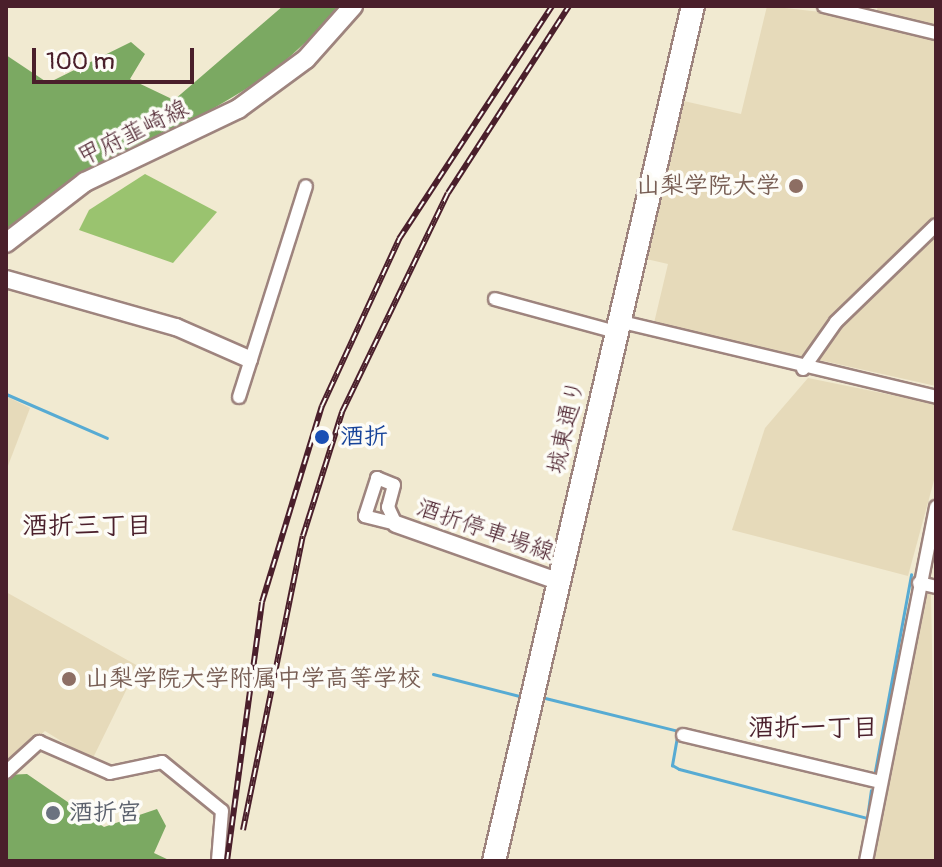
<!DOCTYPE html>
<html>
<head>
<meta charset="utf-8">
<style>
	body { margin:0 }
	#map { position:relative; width:942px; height:867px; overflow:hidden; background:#f1ead1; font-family:Pangolin,"Klee One",sans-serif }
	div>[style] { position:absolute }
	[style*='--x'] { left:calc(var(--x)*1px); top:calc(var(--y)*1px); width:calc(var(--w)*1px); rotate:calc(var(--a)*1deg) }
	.built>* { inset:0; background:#e6daba }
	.green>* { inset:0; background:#9ac36f }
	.forest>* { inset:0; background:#7ba962 }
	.stream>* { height:3px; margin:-1.5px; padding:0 1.5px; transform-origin:1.5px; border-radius:1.5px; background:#57abd3 }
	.roads { filter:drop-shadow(2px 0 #9e847e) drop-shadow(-2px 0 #9e847e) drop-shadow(0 2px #9e847e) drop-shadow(0 -2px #9e847e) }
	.street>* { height:12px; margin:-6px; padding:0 6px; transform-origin:6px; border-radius:6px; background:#fff }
	.secondary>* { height:16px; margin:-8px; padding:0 8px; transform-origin:8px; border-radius:8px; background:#fff }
	.primary>* { height:18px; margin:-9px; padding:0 9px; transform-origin:9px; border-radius:9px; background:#fff }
	.highway>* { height:22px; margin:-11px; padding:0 11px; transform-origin:11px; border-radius:11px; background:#fff }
	.rail>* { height:6px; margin-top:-3px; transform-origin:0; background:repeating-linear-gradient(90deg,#fdfcf7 0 9px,#4a1f2b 0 18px); box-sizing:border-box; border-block:2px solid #4a1f2b }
	.dots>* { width:22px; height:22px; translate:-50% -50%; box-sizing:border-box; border:4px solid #fdfcf7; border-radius:50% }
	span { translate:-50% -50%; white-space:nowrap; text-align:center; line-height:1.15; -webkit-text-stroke:7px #fdfcf7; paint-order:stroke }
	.street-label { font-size:24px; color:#4a1f2b }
	.education-label { font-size:24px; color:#785e54; font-weight:700 }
	.right { translate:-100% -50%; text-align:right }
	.left { translate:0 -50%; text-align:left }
	.transit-label { font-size:24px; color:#164399; font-weight:700 }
	.worship-label { font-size:24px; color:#5b616d; font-weight:700 }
	.neighbourhood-label { font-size:26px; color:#4a1f2b; font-weight:700 }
	.frame { position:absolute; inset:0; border:8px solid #4a1f2b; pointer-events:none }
	.scale { position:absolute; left:32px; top:48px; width:162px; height:36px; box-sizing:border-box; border:4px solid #4a1f2b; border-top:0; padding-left:10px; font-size:24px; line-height:28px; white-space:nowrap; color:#4a1f2b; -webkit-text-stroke:6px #fdfcf7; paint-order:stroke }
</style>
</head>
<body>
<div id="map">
	<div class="built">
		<i style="clip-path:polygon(767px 6px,875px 18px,878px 6px,936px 6px,936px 386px,654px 323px,668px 264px,642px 258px,675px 99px,741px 114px)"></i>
		<i style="clip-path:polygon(808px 378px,936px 404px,936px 473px,908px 576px,732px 530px,765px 428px)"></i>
		<i style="clip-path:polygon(6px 396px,30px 408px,6px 471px)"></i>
		<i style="clip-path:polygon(931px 591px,936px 861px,871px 861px,920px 599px)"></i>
		<i style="clip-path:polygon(6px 592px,138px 666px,92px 760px,45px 731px,6px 765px)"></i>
	</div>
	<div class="green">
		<i style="clip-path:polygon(145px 174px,217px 212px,173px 263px,79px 230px,89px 210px)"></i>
	</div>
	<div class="forest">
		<i style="clip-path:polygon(283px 6px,345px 6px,271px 74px,7px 232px,6px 55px,48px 83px,131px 42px,145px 54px,130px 79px,174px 100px)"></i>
		<i style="clip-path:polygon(27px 774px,104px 827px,157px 809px,166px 826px,154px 853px,171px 861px,6px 861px,6px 775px)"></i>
	</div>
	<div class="stream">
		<i style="--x:6;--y:394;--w:110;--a:23.5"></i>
		<i style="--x:930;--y:579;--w:6;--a:18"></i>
		<i style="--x:433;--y:674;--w:89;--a:14.3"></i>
		<i style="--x:541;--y:697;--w:141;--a:13.9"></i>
		<i style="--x:678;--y:731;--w:35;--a:100"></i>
		<i style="--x:672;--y:765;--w:8;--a:30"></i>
		<i style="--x:679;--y:769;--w:194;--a:14.6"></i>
		<i style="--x:867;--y:818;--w:28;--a:-82"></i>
		<i style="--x:875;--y:771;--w:200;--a:-79.6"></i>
	</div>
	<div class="roads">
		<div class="street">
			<i style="--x:824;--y:6;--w:115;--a:13.6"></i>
			<i style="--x:495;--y:299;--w:125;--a:15.3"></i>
			<i style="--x:618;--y:321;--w:327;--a:13.4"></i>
			<i style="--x:803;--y:369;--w:57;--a:-54.9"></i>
			<i style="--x:836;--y:322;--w:139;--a:-44.1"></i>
			<i style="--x:239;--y:397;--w:221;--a:-72.4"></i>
			<i style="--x:377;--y:478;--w:18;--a:22"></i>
			<i style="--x:394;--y:485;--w:23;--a:105"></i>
			<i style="--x:388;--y:507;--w:19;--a:65"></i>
			<i style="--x:396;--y:524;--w:32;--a:-166"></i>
			<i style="--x:365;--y:516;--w:40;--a:-72"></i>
			<i style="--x:919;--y:583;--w:17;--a:13"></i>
			<i style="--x:683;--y:735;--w:203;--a:13.4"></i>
			<i style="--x:6;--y:772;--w:45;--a:-42.3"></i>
			<i style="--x:39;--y:742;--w:77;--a:23.6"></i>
			<i style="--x:110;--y:773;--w:53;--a:-11.9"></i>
			<i style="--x:162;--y:762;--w:77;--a:39.2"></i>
			<i style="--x:222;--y:811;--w:50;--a:94.6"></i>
			<i style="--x:866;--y:861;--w:361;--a:-78.8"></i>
		</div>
		<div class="secondary">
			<i style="--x:6;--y:279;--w:177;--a:15.8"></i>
			<i style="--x:176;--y:327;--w:80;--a:23.7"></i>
			<i style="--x:396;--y:524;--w:171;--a:19.5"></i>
		</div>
		<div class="primary">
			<i style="--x:6;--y:243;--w:100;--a:-37.7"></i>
			<i style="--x:85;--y:182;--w:170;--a:-25.5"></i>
			<i style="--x:238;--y:109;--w:84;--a:-36.3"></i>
			<i style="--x:306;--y:59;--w:71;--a:-48.4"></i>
		</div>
		<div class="highway">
			<i style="--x:494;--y:861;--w:878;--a:-76.9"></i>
		</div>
	</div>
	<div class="rail">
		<i style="--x:243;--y:830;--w:300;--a:-78.5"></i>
		<i style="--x:303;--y:536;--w:130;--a:-72.5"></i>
		<i style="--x:342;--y:412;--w:243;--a:-64.2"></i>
		<i style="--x:448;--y:193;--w:223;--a:-57.1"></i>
		<i style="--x:227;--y:861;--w:261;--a:-82.3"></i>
		<i style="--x:262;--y:602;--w:205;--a:-73"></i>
		<i style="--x:322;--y:406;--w:184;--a:-65.2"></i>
		<i style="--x:399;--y:239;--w:279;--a:-56.7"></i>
	</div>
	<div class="dots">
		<i style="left:796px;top:186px;background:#8d6e63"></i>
		<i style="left:322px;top:437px;background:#1a4fb4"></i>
		<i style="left:69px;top:679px;background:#8d6e63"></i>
		<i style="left:53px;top:813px;background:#6b7280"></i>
	</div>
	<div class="street-label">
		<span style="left:133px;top:133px;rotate:-26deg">甲府韮崎線</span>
		<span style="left:566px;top:427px;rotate:-77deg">城東通り</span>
		<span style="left:485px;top:530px;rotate:19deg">酒折停車場線</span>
	</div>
	<div class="education-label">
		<span class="right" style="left:780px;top:186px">山梨学院大学</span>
		<span class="left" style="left:85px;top:679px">山梨学院大学附属中学高等学校</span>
	</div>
	<div class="transit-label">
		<span class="left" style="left:340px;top:437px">酒折</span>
	</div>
	<div class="worship-label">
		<span class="left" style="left:69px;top:813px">酒折宮</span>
	</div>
	<div class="neighbourhood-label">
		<span style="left:87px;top:527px">酒折三丁目</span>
		<span style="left:813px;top:729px">酒折一丁目</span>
	</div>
	<div class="frame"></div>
	<div class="scale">100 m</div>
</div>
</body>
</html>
